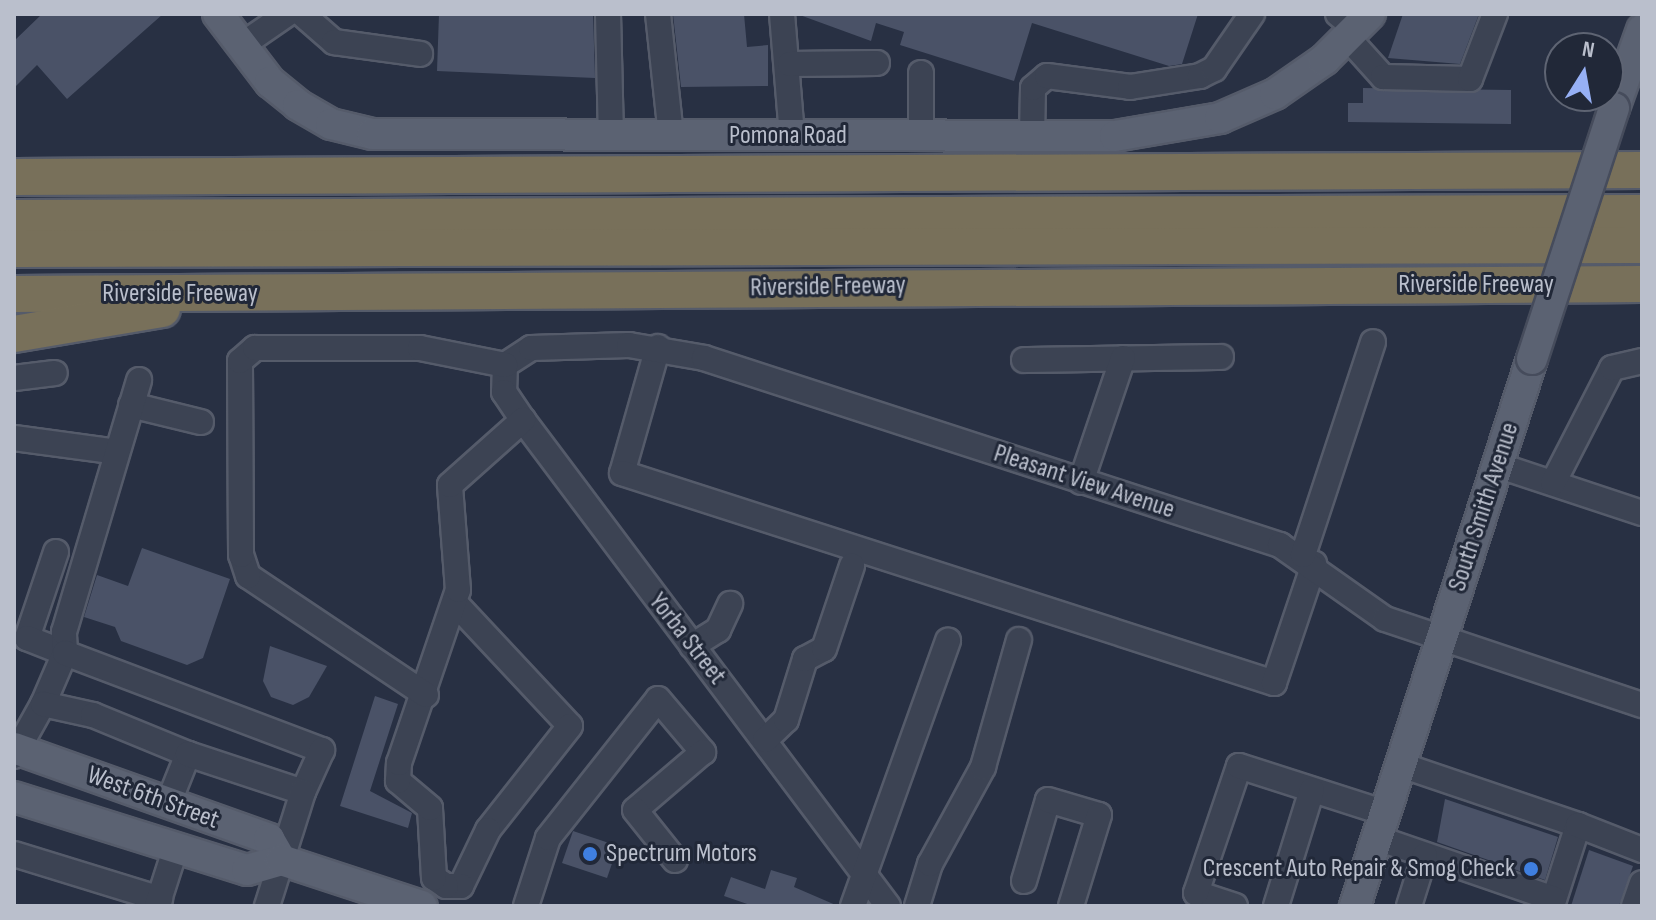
<!DOCTYPE html>
<html>
<head>
<meta charset="utf-8">
<style>
	body { margin:0 }
	#map { position:relative; width:1656px; height:920px; overflow:hidden; background:#283043; font-family:"Sofia Sans Condensed",sans-serif }
	div>[style] { position:absolute }
	[style*='--x'] { left:calc(var(--x)*1px); top:calc(var(--y)*1px); width:calc(var(--w)*1px); rotate:calc(var(--a)*1deg) }
	.building>* { inset:0; background:#4a5267 }
	.roads { filter:drop-shadow(2px 0 #555b6a) drop-shadow(-2px 0 #555b6a) drop-shadow(0 2px #555b6a) drop-shadow(0 -2px #555b6a) }
	.minor>* { height:24px; margin:-12px; padding:0 12px; transform-origin:12px; border-radius:12px; background:#3c4353 }
	.major>* { height:30px; margin:-15px; padding:0 15px; transform-origin:15px; border-radius:15px; background:#5b6272 }
	.highway>* { height:36px; margin:-18px; padding:0 18px; transform-origin:18px; border-radius:18px; background:#78705a }
	.bridges { filter:drop-shadow(2px 0 #464c5c) drop-shadow(-2px 0 #464c5c) drop-shadow(0 2px #464c5c) drop-shadow(0 -2px #464c5c) }
	.major-bridge>* { height:30px; margin:-15px; padding:0 15px; transform-origin:15px; border-radius:15px; background:#5b6272 }
	.dots>* { width:22px; height:22px; translate:-50% -50%; box-sizing:border-box; border:4px solid #212838; border-radius:50% }
	span { translate:-50% -50%; white-space:nowrap; text-align:center; line-height:1.15; -webkit-text-stroke:6px #212838; paint-order:stroke }
	.street-label { font-size:26px; color:#babfcc }
	.poi-label { font-size:26px; color:#babfcc }
	.left { translate:0 -50%; text-align:left }
	.right { translate:-100% -50%; text-align:right }
	.frame { position:absolute; inset:0; border:16px solid #babfcc; pointer-events:none }
	.north { position:absolute; left:1544px; top:32px; width:80px; height:80px; box-sizing:border-box; background:#212838; border:2px solid #5e6473; border-radius:50%; rotate:11deg; font-size:22px; font-weight:700; line-height:32px; text-align:center; color:#babfcc }
	.north::after { content:''; display:block; margin:auto; width:28px; height:36px; background:#96b0f5; clip-path:polygon(50% 0,100% 100%,50% 72%,0 100%) }
</style>
</head>
<body>
<div id="map">
	<div class="building">
		<i style="clip-path:polygon(42px 14px,163px 14px,67px 99px,37px 65px,14px 88px,14px 41px)"></i>
		<i style="clip-path:polygon(439px 14px,593px 14px,595px 78px,437px 71px)"></i>
		<i style="clip-path:polygon(673px 14px,744px 14px,747px 47px,768px 45px,768px 86px,681px 87px)"></i>
		<i style="clip-path:polygon(797px 14px,1198px 14px,1182px 64px,1169px 66px,1032px 23px,1014px 81px,900px 45px,904px 32px,876px 23px,871px 41px)"></i>
		<i style="clip-path:polygon(1403px 14px,1479px 14px,1460px 64px,1388px 58px)"></i>
		<i style="clip-path:polygon(1363px 88px,1511px 90px,1511px 124px,1348px 122px,1348px 103px,1363px 103px)"></i>
		<i style="clip-path:polygon(142px 548px,230px 579px,203px 658px,187px 665px,121px 641px,115px 627px,84px 617px,97px 575px,128px 586px)"></i>
		<i style="clip-path:polygon(270px 646px,327px 666px,309px 697px,293px 705px,271px 697px,263px 681px)"></i>
		<i style="clip-path:polygon(375px 696px,398px 704px,370px 791px,412px 813px,408px 828px,340px 806px)"></i>
		<i style="clip-path:polygon(1445px 799px,1558px 837px,1545px 880px,1437px 842px)"></i>
		<i style="clip-path:polygon(573px 831px,618px 846px,607px 878px,562px 863px)"></i>
		<i style="clip-path:polygon(1589px 850px,1633px 866px,1619px 906px,1571px 906px)"></i>
		<i style="clip-path:polygon(771px 870px,797px 878px,794px 887px,838px 906px,753px 906px,724px 896px,731px 877px,765px 889px)"></i>
	</div>
	<div class="roads">
		<div class="minor">
			<i style="--x:302;--y:14;--w:43;--a:41.2"></i>
			<i style="--x:334;--y:42;--w:87;--a:7.9"></i>
			<i style="--x:608;--y:14;--w:122;--a:88.6"></i>
			<i style="--x:658;--y:14;--w:123;--a:83.9"></i>
			<i style="--x:782;--y:14;--w:122;--a:85.3"></i>
			<i style="--x:1338;--y:14;--w:22;--a:39"></i>
			<i style="--x:1347;--y:37;--w:54;--a:48"></i>
			<i style="--x:1383;--y:77;--w:87;--a:1.3"></i>
			<i style="--x:1470;--y:79;--w:70;--a:-69"></i>
			<i style="--x:242;--y:45;--w:55;--a:-34.6"></i>
			<i style="--x:790;--y:64;--w:87;--a:-0.7"></i>
			<i style="--x:921;--y:136;--w:63;--a:-90"></i>
			<i style="--x:1032;--y:136;--w:48;--a:-88.8"></i>
			<i style="--x:1033;--y:88;--w:18;--a:-41"></i>
			<i style="--x:1047;--y:76;--w:84;--a:7.5"></i>
			<i style="--x:1130;--y:87;--w:71;--a:-8.9"></i>
			<i style="--x:1200;--y:76;--w:16;--a:-27"></i>
			<i style="--x:1214;--y:69;--w:67;--a:-55.4"></i>
			<i style="--x:658;--y:347;--w:131;--a:105.9"></i>
			<i style="--x:622;--y:473;--w:685;--a:17.85"></i>
			<i style="--x:1274;--y:683;--w:126;--a:-71.4"></i>
			<i style="--x:1024;--y:360;--w:197;--a:-0.9"></i>
			<i style="--x:505;--y:365;--w:31;--a:-33"></i>
			<i style="--x:531;--y:348;--w:98;--a:-1.8"></i>
			<i style="--x:629;--y:345;--w:76;--a:9.8"></i>
			<i style="--x:704;--y:358;--w:606;--a:17.99"></i>
			<i style="--x:1280;--y:545;--w:128;--a:35.2"></i>
			<i style="--x:1385;--y:619;--w:271;--a:18.5"></i>
			<i style="--x:505;--y:365;--w:27;--a:92"></i>
			<i style="--x:504;--y:392;--w:34;--a:56"></i>
			<i style="--x:523;--y:420;--w:608;--a:53.09"></i>
			<i style="--x:14;--y:378;--w:41;--a:-7"></i>
			<i style="--x:131;--y:405;--w:72;--a:13.7"></i>
			<i style="--x:14;--y:438;--w:104;--a:7.7"></i>
			<i style="--x:1497;--y:465;--w:153;--a:18.3"></i>
			<i style="--x:1081;--y:482;--w:131;--a:-71.3"></i>
			<i style="--x:1553;--y:483;--w:129;--a:-62.8"></i>
			<i style="--x:1612;--y:368;--w:31;--a:-13"></i>
			<i style="--x:56;--y:552;--w:91;--a:108.6"></i>
			<i style="--x:27;--y:638;--w:41;--a:21.5"></i>
			<i style="--x:65;--y:653;--w:21;--a:-93"></i>
			<i style="--x:64;--y:632;--w:263;--a:-73.4"></i>
			<i style="--x:1303;--y:555;--w:224;--a:-71.8"></i>
			<i style="--x:455;--y:603;--w:168;--a:46.9"></i>
			<i style="--x:570;--y:726;--w:132;--a:128.3"></i>
			<i style="--x:488;--y:830;--w:62;--a:115.7"></i>
			<i style="--x:461;--y:886;--w:15;--a:180"></i>
			<i style="--x:446;--y:886;--w:14;--a:-146"></i>
			<i style="--x:434;--y:878;--w:70;--a:-93.3"></i>
			<i style="--x:430;--y:808;--w:42;--a:-139.8"></i>
			<i style="--x:398;--y:781;--w:18;--a:-87"></i>
			<i style="--x:399;--y:763;--w:183;--a:-71.2"></i>
			<i style="--x:458;--y:590;--w:105;--a:-94.4"></i>
			<i style="--x:450;--y:485;--w:98;--a:-41.7"></i>
			<i style="--x:692;--y:646;--w:31;--a:-32"></i>
			<i style="--x:718;--y:630;--w:29;--a:-65"></i>
			<i style="--x:426;--y:695;--w:214;--a:-146.2"></i>
			<i style="--x:248;--y:576;--w:22;--a:-108"></i>
			<i style="--x:241;--y:555;--w:194;--a:-90.3"></i>
			<i style="--x:240;--y:361;--w:20;--a:-41"></i>
			<i style="--x:255;--y:348;--w:165;--a:0"></i>
			<i style="--x:420;--y:348;--w:87;--a:11.3"></i>
			<i style="--x:43;--y:704;--w:56;--a:-66.7"></i>
			<i style="--x:65;--y:653;--w:275;--a:20.7"></i>
			<i style="--x:322;--y:750;--w:46;--a:114.3"></i>
			<i style="--x:765;--y:740;--w:29;--a:-44"></i>
			<i style="--x:786;--y:720;--w:64;--a:-72.7"></i>
			<i style="--x:805;--y:659;--w:21;--a:-28"></i>
			<i style="--x:824;--y:649;--w:88;--a:-71.4"></i>
			<i style="--x:14;--y:756;--w:60;--a:-60.9"></i>
			<i style="--x:43;--y:704;--w:51;--a:12.4"></i>
			<i style="--x:93;--y:715;--w:103;--a:22.3"></i>
			<i style="--x:1401;--y:765;--w:187;--a:18.7"></i>
			<i style="--x:1578;--y:825;--w:85;--a:107.8"></i>
			<i style="--x:168;--y:804;--w:54;--a:-68.2"></i>
			<i style="--x:188;--y:754;--w:121;--a:18.3"></i>
			<i style="--x:303;--y:792;--w:120;--a:107.5"></i>
			<i style="--x:1578;--y:825;--w:69;--a:21.3"></i>
			<i style="--x:1377;--y:838;--w:187;--a:19"></i>
			<i style="--x:14;--y:854;--w:153;--a:17.1"></i>
			<i style="--x:1024;--y:881;--w:84;--a:-73.5"></i>
			<i style="--x:1048;--y:800;--w:53;--a:16.4"></i>
			<i style="--x:1099;--y:815;--w:95;--a:107.1"></i>
			<i style="--x:157;--y:906;--w:59;--a:-72.2"></i>
			<i style="--x:526;--y:906;--w:71;--a:-72.1"></i>
			<i style="--x:548;--y:838;--w:177;--a:-51.6"></i>
			<i style="--x:658;--y:699;--w:70;--a:49.7"></i>
			<i style="--x:703;--y:752;--w:89;--a:139.5"></i>
			<i style="--x:635;--y:810;--w:64;--a:51.3"></i>
			<i style="--x:853;--y:906;--w:282;--a:-70.3"></i>
			<i style="--x:917;--y:906;--w:44;--a:-72.8"></i>
			<i style="--x:930;--y:864;--w:111;--a:-61.3"></i>
			<i style="--x:983;--y:767;--w:132;--a:-74.2"></i>
			<i style="--x:1235;--y:906;--w:41;--a:-161.6"></i>
			<i style="--x:1196;--y:893;--w:134;--a:-71.3"></i>
			<i style="--x:1239;--y:766;--w:153;--a:17.8"></i>
			<i style="--x:1276;--y:906;--w:121;--a:-72.8"></i>
			<i style="--x:1409;--y:906;--w:53;--a:-72.6"></i>
			<i style="--x:1634;--y:906;--w:24;--a:-71"></i>
		</div>
		<div class="major">
			<i style="--x:218;--y:14;--w:86;--a:52.6"></i>
			<i style="--x:270;--y:82;--w:36;--a:39"></i>
			<i style="--x:298;--y:105;--w:38;--a:30"></i>
			<i style="--x:331;--y:124;--w:42;--a:13.7"></i>
			<i style="--x:372;--y:134;--w:743;--a:0.15"></i>
			<i style="--x:1115;--y:136;--w:107;--a:-9.7"></i>
			<i style="--x:1220;--y:118;--w:60;--a:-23.6"></i>
			<i style="--x:1275;--y:94;--w:60;--a:-34.8"></i>
			<i style="--x:1324;--y:60;--w:65;--a:-45"></i>
			<i style="--x:1614;--y:108;--w:83;--a:-70.3"></i>
			<i style="--x:14;--y:748;--w:271;--a:19.6"></i>
			<i style="--x:269;--y:839;--w:24;--a:60"></i>
			<i style="--x:14;--y:797;--w:244;--a:17.4"></i>
			<i style="--x:247;--y:870;--w:35;--a:-16"></i>
			<i style="--x:281;--y:860;--w:148;--a:18.1"></i>
			<i style="--x:1355;--y:906;--w:575;--a:-72.07"></i>
		</div>
		<div class="highway">
			<i style="--x:14;--y:177;--w:1628;--a:-0.25"></i>
			<i style="--x:14;--y:218;--w:1628;--a:-0.18"></i>
			<i style="--x:14;--y:249;--w:1628;--a:-0.14"></i>
			<i style="--x:14;--y:294;--w:1628;--a:-0.35"></i>
			<i style="--x:14;--y:334;--w:150;--a:-9.6"></i>
		</div>
	</div>
	<div class="bridges">
		<div class="major-bridge">
			<i style="--x:1532;--y:359;--w:264;--a:-71.9"></i>
		</div>
	</div>
	<div class="dots">
		<i style="left:590px;top:854px;background:#3f7fe0"></i>
		<i style="left:1531px;top:869px;background:#3f7fe0"></i>
	</div>
	<div class="street-label">
		<span style="left:788px;top:136px">Pomona Road</span>
		<span style="left:1476px;top:285px">Riverside Freeway</span>
		<span style="left:828px;top:287px;rotate:-1deg">Riverside Freeway</span>
		<span style="left:180px;top:294px">Riverside Freeway</span>
		<span style="left:1084px;top:482px;rotate:18deg">Pleasant View Avenue</span>
		<span style="left:1484px;top:507px;rotate:-72deg">South Smith Avenue</span>
		<span style="left:687px;top:639px;rotate:52deg">Yorba Street</span>
		<span style="left:153px;top:798px;rotate:20deg">West 6th Street</span>
	</div>
	<div class="poi-label">
		<span class="left" style="left:606px;top:854px">Spectrum Motors</span>
		<span class="right" style="left:1515px;top:869px">Crescent Auto Repair &amp; Smog Check</span>
	</div>
	<div class="frame"></div>
	<div class="north">N</div>
</div>
</body>
</html>
